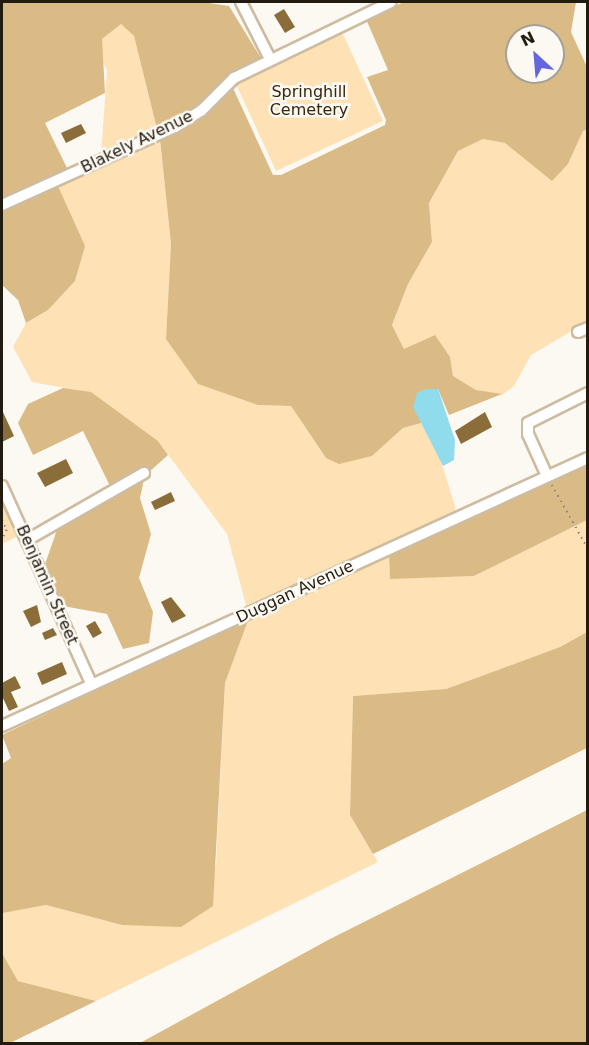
<!DOCTYPE html>
<html>
<head>
<meta charset="utf-8">
<style>
	body { margin:0 }
	#map { position:relative; width:589px; height:1045px; overflow:hidden; background:#fcf9f3; font-family:"DejaVu Sans",sans-serif }
	div>[style] { position:absolute }
	[style*='--x'] { left:calc(var(--x)*1px); top:calc(var(--y)*1px); width:calc(var(--w)*1px); rotate:calc(var(--a)*1deg) }
	.green>* { inset:0; background:#fee2b5 }
	.forest>* { inset:0; background:#daba85 }
	.water>* { inset:0; background:#90dbec }
	.building>* { inset:0; background:#8b6d3a }
	.path>* { height:1.5px; margin-top:-0.75px; transform-origin:0; background:repeating-linear-gradient(90deg,#8a857d 0 1.5px,transparent 0 6px) }
	.roads { filter:drop-shadow(2px 0 #cebca0) drop-shadow(-2px 0 #cebca0) drop-shadow(0 2px #cebca0) drop-shadow(0 -2px #cebca0) }
	.minor>* { height:10px; margin:-5px; padding:0 5px; transform-origin:5px; border-radius:5px; background:#fff }
	span { translate:-50% -50%; white-space:nowrap; text-align:center; line-height:1.15; -webkit-text-stroke:5px #fcf9f3; paint-order:stroke }
	.park-label { font-size:16px; color:#35270f }
	.street-label { font-size:16px; color:#221b10 }
	.frame { position:absolute; inset:0; border:3px solid #221b10; pointer-events:none }
	.north { position:absolute; left:505px; top:24px; width:60px; height:60px; box-sizing:border-box; background:#fcf9f3; border:2px solid #a5a098; border-radius:50%; rotate:334deg; font-size:16px; font-weight:700; line-height:24px; text-align:center; color:#221b10 }
	.north::after { content:''; display:block; margin:auto; width:21px; height:27px; background:#6466df; clip-path:polygon(50% 0,100% 100%,50% 72%,0 100%) }
</style>
</head>
<body>
<div id="map">
	<div class="green">
		<i style="clip-path:polygon(121px 23px,134px 36px,157px 129px,101px 155px,107px 70px,101px 58px,102px 39px)"></i>
		<i style="clip-path:polygon(342px 32px,383px 121px,276px 171px,235px 82px)"></i>
		<i style="clip-path:polygon(587px 129px,587px 322px,531px 355px,514px 386px,502px 395px,476px 390px,453px 376px,450px 357px,404px 349px,392px 325px,408px 284px,432px 242px,429px 203px,458px 151px,483px 139px,505px 143px,552px 180px,568px 164px,583px 131px)"></i>
		<i style="clip-path:polygon(160px 139px,171px 244px,166px 339px,257px 405px,291px 406px,326px 458px,372px 456px,403px 428px,421px 423px,437px 449px,455px 506px,455px 513px,247px 609px,227px 534px,158px 441px,91px 393px,32px 382px,13px 347px,26px 323px,48px 310px,75px 281px,84px 246px,58px 186px)"></i>
		<i style="clip-path:polygon(2px 502px,18px 536px,2px 544px)"></i>
		<i style="clip-path:polygon(587px 520px,587px 632px,560px 647px,446px 689px,353px 696px,350px 815px,378px 862px,96px 1001px,18px 981px,2px 953px,2px 912px,46px 905px,122px 925px,216px 866px,225px 683px,249px 618px,389px 554px,390px 578px,474px 576px)"></i>
	</div>
	<div class="forest">
		<i style="clip-path:polygon(2px 2px,202px 2px,229px 6px,261px 58px,231px 74px,198px 107px,157px 129px,134px 36px,121px 24px,102px 39px,105px 93px,45px 123px,68px 170px,2px 200px)"></i>
		<i style="clip-path:polygon(evenodd,404px 2px,576px 2px,571px 32px,587px 67px,588px 129px,583px 131px,568px 164px,552px 181px,505px 143px,483px 139px,458px 151px,429px 203px,432px 242px,408px 284px,392px 325px,404px 349px,435px 335px,450px 357px,453px 376px,476px 390px,502px 394px,449px 415px,438px 389px,421px 423px,403px 428px,372px 456px,339px 464px,326px 458px,291px 406px,258px 405px,198px 384px,166px 339px,171px 244px,160px 139px,204px 115px,232px 86px,273px 175px,281px 175px,385px 125px,386px 120px,367px 77px,388px 70px,366px 19px,404px 2px,517px 36px,553px 36px,553px 72px,517px 72px,517px 36px)"></i>
		<i style="clip-path:polygon(70px 179px,58px 186px,85px 246px,75px 281px,48px 310px,26px 323px,18px 300px,2px 285px,2px 210px)"></i>
		<i style="clip-path:polygon(63px 388px,91px 392px,158px 441px,168px 455px,149px 472px,146px 467px,110px 486px,83px 431px,33px 455px,18px 423px,28px 404px)"></i>
		<i style="clip-path:polygon(587px 465px,587px 520px,474px 576px,390px 579px,389px 554px)"></i>
		<i style="clip-path:polygon(144px 479px,140px 498px,151px 534px,139px 578px,153px 612px,149px 643px,123px 649px,107px 614px,63px 606px,44px 567px,58px 527px)"></i>
		<i style="clip-path:polygon(249px 618px,225px 683px,213px 906px,181px 927px,122px 925px,46px 905px,2px 913px,2px 764px,11px 758px,2px 735px)"></i>
		<i style="clip-path:polygon(587px 632px,587px 748px,373px 854px,350px 815px,353px 696px,446px 689px,560px 647px)"></i>
		<i style="clip-path:polygon(587px 810px,587px 1043px,140px 1043px,330px 939px)"></i>
		<i style="clip-path:polygon(2px 953px,18px 981px,96px 1001px,10px 1043px,2px 1043px)"></i>
	</div>
	<div class="water">
		<i style="clip-path:polygon(426px 389px,438px 389px,455px 440px,454px 460px,443px 466px,413px 407px,417px 393px)"></i>
	</div>
	<div class="building">
		<i style="clip-path:polygon(284px 9px,295px 27px,285px 33px,274px 15px)"></i>
		<i style="clip-path:polygon(81px 124px,86px 133px,66px 143px,61px 133px)"></i>
		<i style="clip-path:polygon(2px 410px,14px 436px,2px 442px)"></i>
		<i style="clip-path:polygon(485px 412px,492px 427px,461px 444px,455px 431px)"></i>
		<i style="clip-path:polygon(66px 459px,73px 473px,45px 487px,37px 473px)"></i>
		<i style="clip-path:polygon(171px 492px,175px 501px,155px 510px,151px 502px)"></i>
		<i style="clip-path:polygon(171px 597px,186px 616px,172px 623px,161px 602px)"></i>
		<i style="clip-path:polygon(37px 605px,41px 622px,31px 627px,23px 611px)"></i>
		<i style="clip-path:polygon(95px 621px,102px 633px,93px 638px,86px 626px)"></i>
		<i style="clip-path:polygon(53px 628px,57px 635px,45px 640px,42px 633px)"></i>
		<i style="clip-path:polygon(62px 662px,67px 674px,42px 685px,37px 673px)"></i>
		<i style="clip-path:polygon(15px 676px,21px 688px,11px 692px,18px 707px,9px 711px,2px 696px,2px 683px)"></i>
	</div>
	<div class="path">
		<i style="--x:552;--y:485;--w:73;--a:60.6"></i>
		<i style="--x:2;--y:520;--w:11;--a:63"></i>
		<i style="--x:7;--y:530;--w:11;--a:117"></i>
	</div>
	<div class="roads">
		<div class="minor">
			<i style="--x:241;--y:2;--w:64;--a:63"></i>
			<i style="--x:2;--y:205;--w:190;--a:-24.3"></i>
			<i style="--x:175;--y:127;--w:31;--a:-32"></i>
			<i style="--x:201;--y:111;--w:47;--a:-45"></i>
			<i style="--x:234;--y:78;--w:174;--a:-25.8"></i>
			<i style="--x:578;--y:332;--w:11;--a:-22"></i>
			<i style="--x:547;--y:476;--w:46;--a:-114.3"></i>
			<i style="--x:528;--y:434;--w:11;--a:-90"></i>
			<i style="--x:528;--y:423;--w:67;--a:-26.6"></i>
			<i style="--x:2;--y:486;--w:218;--a:65.7"></i>
			<i style="--x:27;--y:540;--w:135;--a:-29.8"></i>
			<i style="--x:2;--y:726;--w:644;--a:-24.58"></i>
		</div>
	</div>
	<div class="park-label">
		<span style="left:309px;top:101px">Springhill<br>Cemetery</span>
	</div>
	<div class="street-label">
		<span style="left:137px;top:142px;rotate:-26deg">Blakely Avenue</span>
		<span style="left:47px;top:585px;rotate:66deg">Benjamin Street</span>
		<span style="left:295px;top:592px;rotate:-25deg">Duggan Avenue</span>
	</div>
	<div class="frame"></div>
	<div class="north">N</div>
</div>
</body>
</html>
